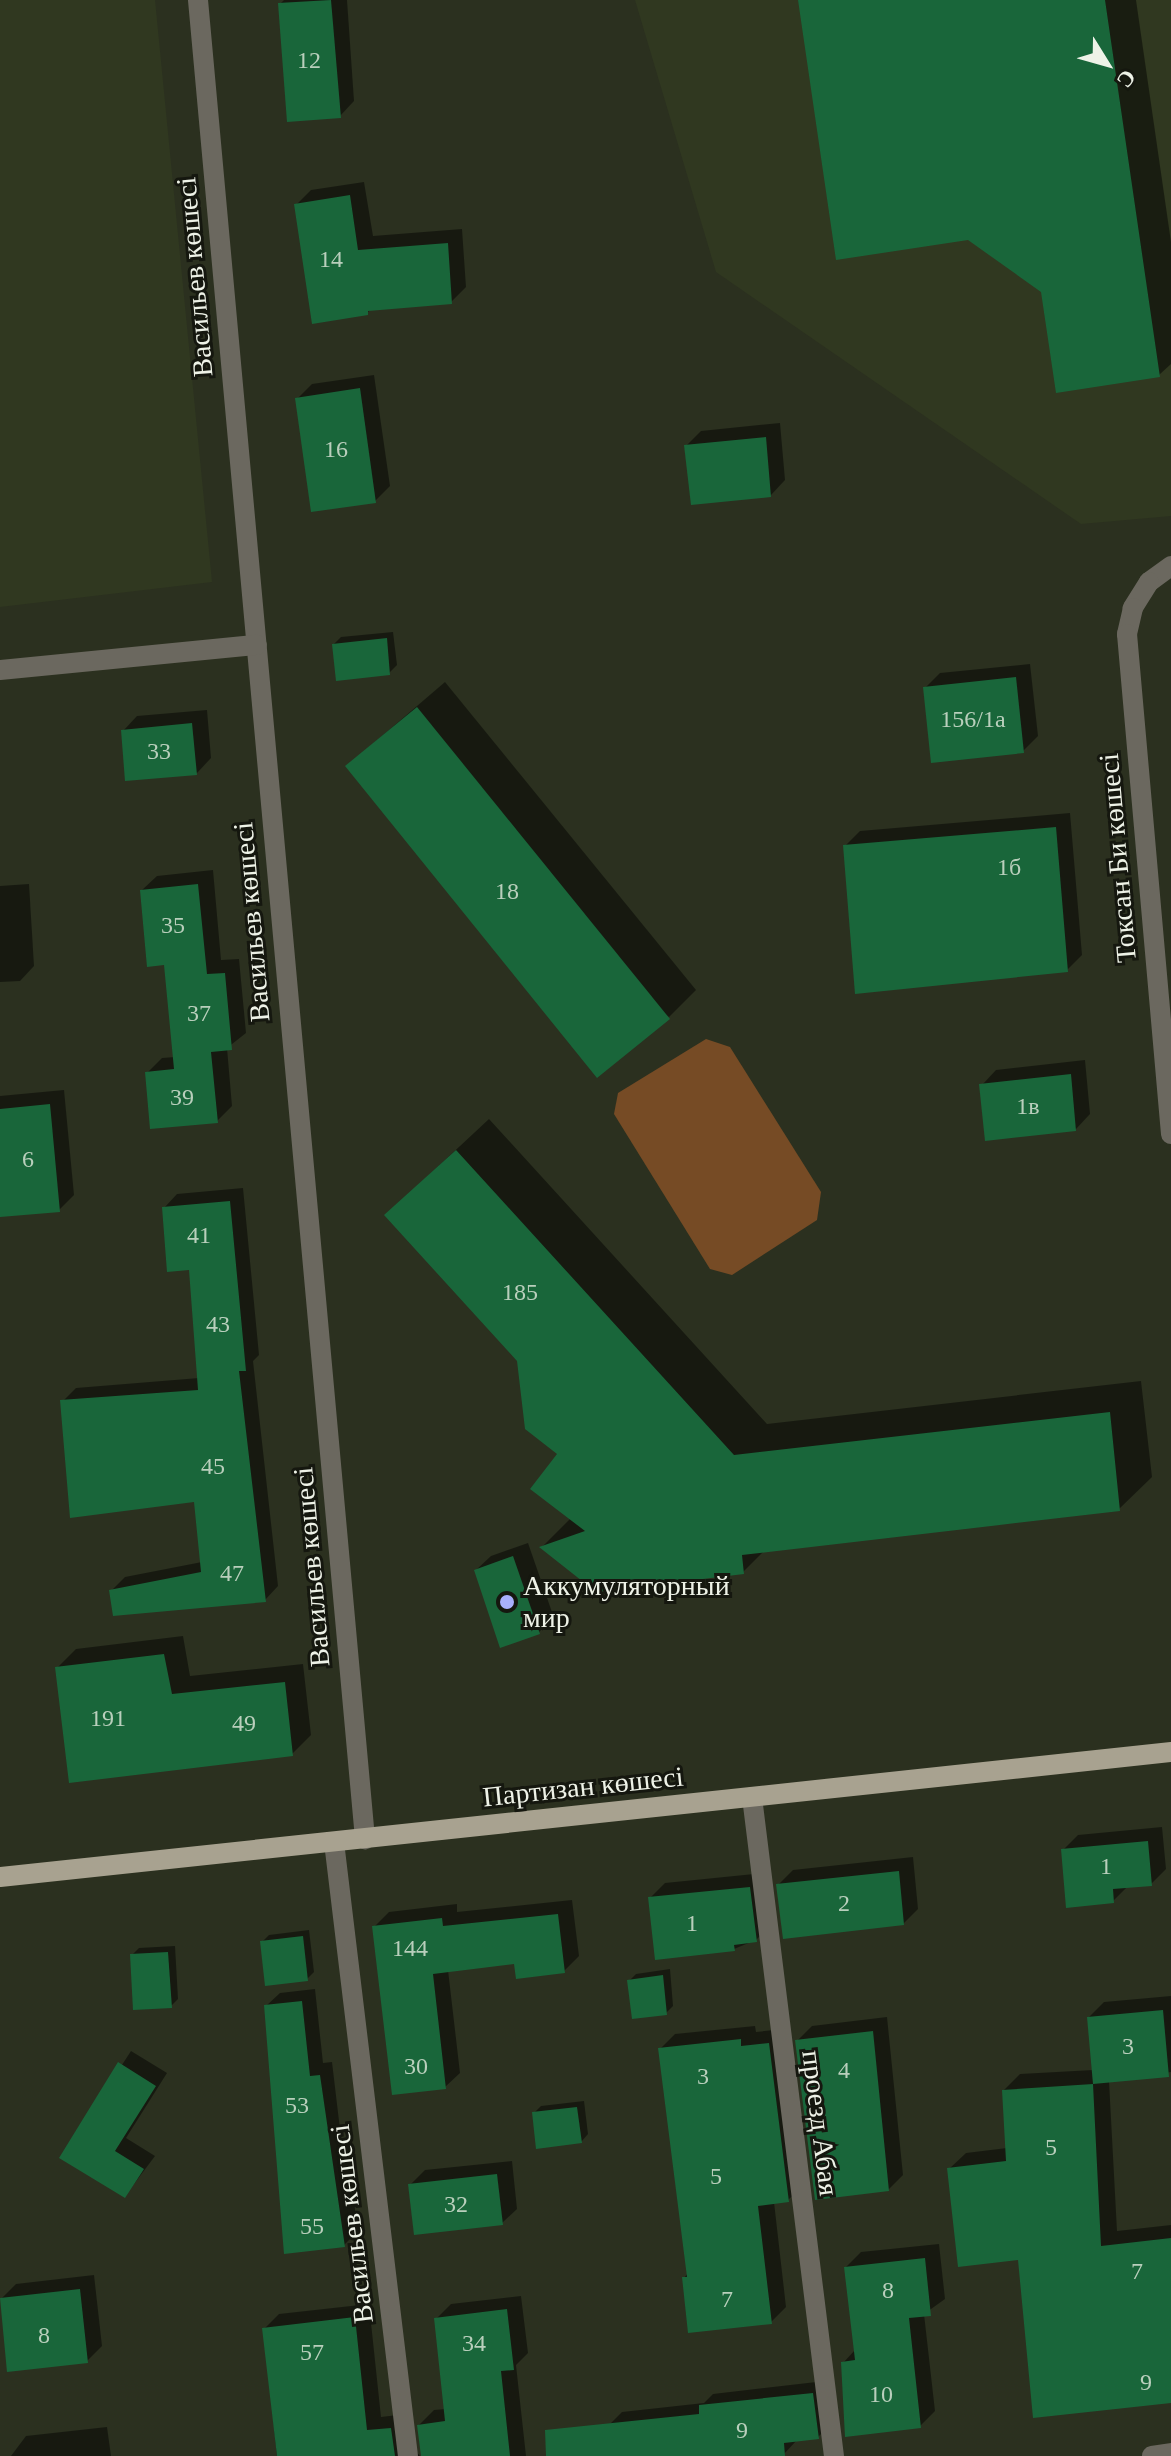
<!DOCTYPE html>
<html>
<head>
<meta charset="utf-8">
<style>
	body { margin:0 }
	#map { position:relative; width:1171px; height:2456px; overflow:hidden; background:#2b301f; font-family:"Times New Roman",serif }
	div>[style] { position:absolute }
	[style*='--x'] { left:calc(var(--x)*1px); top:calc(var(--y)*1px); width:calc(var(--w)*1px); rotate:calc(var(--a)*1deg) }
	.built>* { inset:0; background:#303820 }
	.green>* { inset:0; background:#764b25 }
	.shadow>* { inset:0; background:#0007 }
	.building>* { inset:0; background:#19663a }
	.minor>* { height:20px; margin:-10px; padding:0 10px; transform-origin:10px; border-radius:10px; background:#6b685f }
	.major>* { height:20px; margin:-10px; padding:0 10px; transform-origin:10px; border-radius:10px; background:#a8a290 }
	.dots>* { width:22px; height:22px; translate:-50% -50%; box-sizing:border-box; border:4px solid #15170f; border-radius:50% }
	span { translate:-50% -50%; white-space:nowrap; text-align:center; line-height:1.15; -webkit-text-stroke:6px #15170f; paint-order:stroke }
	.number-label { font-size:24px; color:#b9cfbc }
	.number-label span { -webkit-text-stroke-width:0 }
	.street-label { font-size:28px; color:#eef2e7 }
	.poi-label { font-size:28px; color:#eef2e7 }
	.left { translate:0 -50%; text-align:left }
	.north { position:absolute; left:1067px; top:24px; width:80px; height:80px; -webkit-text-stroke:6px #15170f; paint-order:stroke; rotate:127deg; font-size:22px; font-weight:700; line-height:32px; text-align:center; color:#eef2e7 }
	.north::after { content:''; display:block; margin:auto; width:28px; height:36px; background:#eef2e7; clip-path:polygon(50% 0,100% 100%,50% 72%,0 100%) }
</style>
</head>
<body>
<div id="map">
	<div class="built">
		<i style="clip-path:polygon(0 0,155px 0,212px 582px,0 607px)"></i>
		<i style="clip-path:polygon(635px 0,1171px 0,1171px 516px,1081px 524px,716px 272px)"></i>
	</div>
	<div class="green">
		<i style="clip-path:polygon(706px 1039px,730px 1047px,821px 1192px,817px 1220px,732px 1275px,710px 1269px,614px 1114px,618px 1093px)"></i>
	</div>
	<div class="shadow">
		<i style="clip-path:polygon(284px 0,347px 0,354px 101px,340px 116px,280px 4px)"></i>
		<i style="clip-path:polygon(800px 0,1136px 0,1171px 242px,1171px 364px,1159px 375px,1043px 291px)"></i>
		<i style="clip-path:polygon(364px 182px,373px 236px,462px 229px,466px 287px,451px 302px,372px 308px,367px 313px,296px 205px,311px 190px)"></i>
		<i style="clip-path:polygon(374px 375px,390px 486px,375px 501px,298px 398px,312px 384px)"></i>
		<i style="clip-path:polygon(780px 423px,785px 480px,771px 495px,686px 446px,701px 431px)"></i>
		<i style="clip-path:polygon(393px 632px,397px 665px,389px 673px,334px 644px,341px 637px)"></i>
		<i style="clip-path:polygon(1030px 664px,1038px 736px,1023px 751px,925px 688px,940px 673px)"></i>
		<i style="clip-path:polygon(445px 682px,696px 990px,669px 1017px,347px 766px)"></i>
		<i style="clip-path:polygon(207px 710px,211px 758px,197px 773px,123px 731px,137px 716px)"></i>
		<i style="clip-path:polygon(1070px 813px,1082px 955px,1067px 970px,845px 846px,860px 831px)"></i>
		<i style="clip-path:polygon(213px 870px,221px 960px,239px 959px,246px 1033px,227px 1048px,232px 1106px,217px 1121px,147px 1073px,162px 1058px,175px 1057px,166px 963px,142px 890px,157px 876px)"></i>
		<i style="clip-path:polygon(29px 884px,34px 966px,20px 981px,0 982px,0 886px)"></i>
		<i style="clip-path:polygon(1085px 1060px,1090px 1114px,1076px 1129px,982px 1085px,996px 1070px)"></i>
		<i style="clip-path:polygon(64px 1090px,74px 1195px,59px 1210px,0 1215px,0 1096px)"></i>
		<i style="clip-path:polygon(489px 1119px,767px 1424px,1141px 1381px,1152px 1477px,1119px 1509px,765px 1550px,743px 1572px,542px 1547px,571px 1518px,560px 1453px,519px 1360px,386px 1215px)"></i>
		<i style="clip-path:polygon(243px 1188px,259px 1355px,253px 1361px,278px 1586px,265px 1600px,111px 1591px,125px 1577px,202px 1562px,196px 1500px,63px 1401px,76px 1388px,199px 1378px,191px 1268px,164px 1208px,177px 1194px)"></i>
		<i style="clip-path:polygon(528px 1543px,554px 1618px,539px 1632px,476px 1570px,491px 1556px)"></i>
		<i style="clip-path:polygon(183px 1636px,190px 1676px,303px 1664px,311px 1735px,292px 1754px,57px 1668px,76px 1649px)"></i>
		<i style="clip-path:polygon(1162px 1827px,1166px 1869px,1151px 1884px,1128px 1886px,1113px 1901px,1063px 1850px,1078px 1835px)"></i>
		<i style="clip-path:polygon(913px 1857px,918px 1909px,903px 1924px,778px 1885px,793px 1870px)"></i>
		<i style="clip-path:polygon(764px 1873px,771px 1925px,756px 1940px,734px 1949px,650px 1898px,665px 1883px)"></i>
		<i style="clip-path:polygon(572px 1900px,579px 1956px,564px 1971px,516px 1962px,448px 1970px,460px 2073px,445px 2087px,374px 1927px,389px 1912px,457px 1904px,457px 1912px)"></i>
		<i style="clip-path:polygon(309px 1930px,314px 1972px,307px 1979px,262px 1942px,269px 1935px)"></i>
		<i style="clip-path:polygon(175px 1946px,178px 1999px,171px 2006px,132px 1955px,139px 1948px)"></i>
		<i style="clip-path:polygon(670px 1969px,673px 2006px,666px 2013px,629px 1981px,636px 1974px)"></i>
		<i style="clip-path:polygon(315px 1989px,323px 2063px,332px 2062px,347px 2188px,353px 2187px,357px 2232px,344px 2245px,266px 2006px,280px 1993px)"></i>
		<i style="clip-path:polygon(1171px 1996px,1171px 2072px,1109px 2081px,1117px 2231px,1171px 2225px,1171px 2401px,1020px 2258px,949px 2169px,966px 2153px,1007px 2148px,1004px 2090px,1020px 2074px,1093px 2070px,1089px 2017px,1104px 2002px)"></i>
		<i style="clip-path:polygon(887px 2017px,903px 2175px,888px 2190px,797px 2041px,812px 2026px)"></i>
		<i style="clip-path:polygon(755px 2026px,756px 2032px,784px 2029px,803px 2186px,788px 2200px,774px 2202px,786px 2307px,771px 2322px,684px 2278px,688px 2273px,660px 2049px,675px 2034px)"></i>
		<i style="clip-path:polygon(131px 2051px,167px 2073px,126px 2138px,155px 2156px,125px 2196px,62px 2157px)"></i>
		<i style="clip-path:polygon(584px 2101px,588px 2134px,581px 2142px,534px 2113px,541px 2106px)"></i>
		<i style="clip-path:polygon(512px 2161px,517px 2209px,502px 2223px,410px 2185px,425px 2170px)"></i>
		<i style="clip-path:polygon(939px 2244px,945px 2299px,924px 2314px,935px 2411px,920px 2426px,843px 2363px,855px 2350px,846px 2267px,861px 2252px)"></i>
		<i style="clip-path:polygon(94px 2275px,102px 2346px,87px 2361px,1px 2299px,16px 2284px)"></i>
		<i style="clip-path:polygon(521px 2296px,528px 2353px,516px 2365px,526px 2456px,422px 2456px,419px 2425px,434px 2410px,446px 2409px,436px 2319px,451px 2304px)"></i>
		<i style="clip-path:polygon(369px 2304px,381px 2417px,406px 2414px,409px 2443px,420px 2456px,277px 2456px,264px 2329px,279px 2314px)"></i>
		<i style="clip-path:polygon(825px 2381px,830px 2425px,818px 2437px,797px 2440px,784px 2454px,612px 2456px,609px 2425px,622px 2412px,704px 2403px,713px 2394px)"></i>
		<i style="clip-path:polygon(107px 2427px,111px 2456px,11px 2456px,26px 2436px)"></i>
	</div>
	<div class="building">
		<i style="clip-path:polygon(331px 0,341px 118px,287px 122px,278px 3px)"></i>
		<i style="clip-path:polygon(798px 0,1105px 0,1160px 377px,1056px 393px,1041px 292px,968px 240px,836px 260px)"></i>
		<i style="clip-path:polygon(350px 195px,358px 250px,448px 243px,452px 304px,368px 311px,368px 315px,312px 324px,294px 204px)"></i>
		<i style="clip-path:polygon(360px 388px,376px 503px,311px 512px,295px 398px)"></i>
		<i style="clip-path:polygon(766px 437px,771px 497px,691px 505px,684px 445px)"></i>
		<i style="clip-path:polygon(387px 638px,390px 675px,336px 681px,332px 644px)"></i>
		<i style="clip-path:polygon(1016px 677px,1024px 753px,931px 763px,923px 687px)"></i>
		<i style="clip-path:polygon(417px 707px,670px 1019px,597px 1078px,345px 766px)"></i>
		<i style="clip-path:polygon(192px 723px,197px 775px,125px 781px,121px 730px)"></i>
		<i style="clip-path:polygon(1056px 827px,1068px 972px,855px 994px,843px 845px)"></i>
		<i style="clip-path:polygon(198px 884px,207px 974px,225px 973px,232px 1050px,211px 1052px,218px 1123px,150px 1129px,145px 1072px,174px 1069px,164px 965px,147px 967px,140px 890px)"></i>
		<i style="clip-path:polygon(1071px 1074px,1076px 1131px,985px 1141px,979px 1084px)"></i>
		<i style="clip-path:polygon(50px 1104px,60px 1212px,0 1217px,0 1109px)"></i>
		<i style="clip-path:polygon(456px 1150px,734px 1455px,1110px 1412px,1120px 1511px,742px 1555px,744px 1574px,596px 1592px,539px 1547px,585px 1531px,530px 1489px,557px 1454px,525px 1429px,517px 1361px,384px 1215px)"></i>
		<i style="clip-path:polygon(230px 1201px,246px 1371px,239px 1371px,266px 1602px,113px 1616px,109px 1590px,201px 1572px,194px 1502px,70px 1518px,60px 1400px,198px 1390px,189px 1270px,167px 1272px,162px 1207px)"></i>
		<i style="clip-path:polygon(513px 1556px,540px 1634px,500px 1648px,474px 1570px)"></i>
		<i style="clip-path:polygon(164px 1654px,172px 1694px,285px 1682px,293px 1756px,69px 1783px,55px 1667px)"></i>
		<i style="clip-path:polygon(1148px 1841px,1152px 1886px,1113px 1889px,1114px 1903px,1066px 1908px,1061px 1849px)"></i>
		<i style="clip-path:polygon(899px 1871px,904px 1925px,783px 1939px,776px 1884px)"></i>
		<i style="clip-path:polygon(750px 1887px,757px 1942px,734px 1945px,735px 1951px,655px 1960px,648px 1897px)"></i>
		<i style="clip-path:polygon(558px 1914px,565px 1973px,516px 1979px,514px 1964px,433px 1974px,446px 2089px,392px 2095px,372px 1926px,442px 1918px,443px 1926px)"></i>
		<i style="clip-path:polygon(303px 1936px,308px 1981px,265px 1986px,260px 1941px)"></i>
		<i style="clip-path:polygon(168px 1952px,172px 2008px,133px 2010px,130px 1954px)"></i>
		<i style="clip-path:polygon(663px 1975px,667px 2015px,632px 2019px,627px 1980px)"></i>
		<i style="clip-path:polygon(302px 2001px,310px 2076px,320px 2075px,345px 2247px,284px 2254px,264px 2005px)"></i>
		<i style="clip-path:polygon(1163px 2010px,1169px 2077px,1093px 2084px,1087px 2017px)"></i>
		<i style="clip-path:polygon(873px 2031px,889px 2191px,815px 2200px,795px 2040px)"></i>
		<i style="clip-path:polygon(741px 2039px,741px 2046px,769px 2043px,789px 2202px,758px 2206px,772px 2324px,688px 2333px,682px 2277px,687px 2277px,658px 2048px)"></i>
		<i style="clip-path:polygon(118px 2062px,156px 2086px,115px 2151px,144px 2169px,125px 2198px,59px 2158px)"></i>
		<i style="clip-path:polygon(1093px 2084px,1101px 2246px,1171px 2238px,1171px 2403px,1033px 2418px,1018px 2260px,958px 2267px,947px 2168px,1006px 2161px,1002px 2090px)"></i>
		<i style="clip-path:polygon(577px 2107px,582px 2143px,536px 2149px,532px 2112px)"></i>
		<i style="clip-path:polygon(497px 2174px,503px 2225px,414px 2235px,408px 2184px)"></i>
		<i style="clip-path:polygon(925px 2258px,931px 2316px,909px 2318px,921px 2428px,845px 2437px,841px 2362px,855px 2360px,844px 2267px)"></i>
		<i style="clip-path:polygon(80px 2289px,88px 2363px,7px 2372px,0 2298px)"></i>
		<i style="clip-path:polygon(507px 2309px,514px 2370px,501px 2371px,510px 2456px,421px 2456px,417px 2425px,445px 2421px,434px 2318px)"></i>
		<i style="clip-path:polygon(355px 2317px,367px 2430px,391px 2428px,395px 2456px,277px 2456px,262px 2328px)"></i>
		<i style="clip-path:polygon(813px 2393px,819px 2439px,784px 2443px,785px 2456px,546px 2456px,545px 2430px,699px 2414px,699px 2405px)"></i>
	</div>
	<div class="minor">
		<i style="--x:198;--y:0;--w:1847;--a:84.81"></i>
		<i style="--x:1171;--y:566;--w:27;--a:144"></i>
		<i style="--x:1149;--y:582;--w:31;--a:122"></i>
		<i style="--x:1133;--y:608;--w:27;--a:103"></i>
		<i style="--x:1127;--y:634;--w:502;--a:84.97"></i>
		<i style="--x:0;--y:670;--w:258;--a:-5.6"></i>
		<i style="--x:752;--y:1797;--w:664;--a:82.91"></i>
		<i style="--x:334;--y:1842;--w:618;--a:83.13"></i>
		<i style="--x:1152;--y:2456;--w:19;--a:-9"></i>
	</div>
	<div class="major">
		<i style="--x:0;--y:1877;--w:1178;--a:-6.09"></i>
	</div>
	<div class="dots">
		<i style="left:507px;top:1602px;background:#a8b0fc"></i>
	</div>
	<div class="number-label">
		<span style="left:309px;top:61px">12</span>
		<span style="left:331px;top:260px">14</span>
		<span style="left:336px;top:450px">16</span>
		<span style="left:973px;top:720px">156/1а</span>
		<span style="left:159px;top:752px">33</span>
		<span style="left:1009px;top:868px">1б</span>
		<span style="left:507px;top:892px">18</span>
		<span style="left:173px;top:926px">35</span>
		<span style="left:199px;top:1014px">37</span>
		<span style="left:182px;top:1098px">39</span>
		<span style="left:1028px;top:1107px">1в</span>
		<span style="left:28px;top:1160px">6</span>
		<span style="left:199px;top:1236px">41</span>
		<span style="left:520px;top:1293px">185</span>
		<span style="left:218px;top:1325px">43</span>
		<span style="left:213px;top:1467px">45</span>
		<span style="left:232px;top:1574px">47</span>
		<span style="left:108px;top:1719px">191</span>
		<span style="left:244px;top:1724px">49</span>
		<span style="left:1106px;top:1867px">1</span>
		<span style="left:844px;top:1904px">2</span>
		<span style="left:692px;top:1924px">1</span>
		<span style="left:410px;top:1949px">144</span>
		<span style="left:1128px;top:2047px">3</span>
		<span style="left:416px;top:2067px">30</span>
		<span style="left:844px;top:2071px">4</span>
		<span style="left:703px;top:2077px">3</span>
		<span style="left:297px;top:2106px">53</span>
		<span style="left:1051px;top:2148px">5</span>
		<span style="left:716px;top:2177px">5</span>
		<span style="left:456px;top:2205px">32</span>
		<span style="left:312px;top:2227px">55</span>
		<span style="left:1137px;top:2272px">7</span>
		<span style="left:888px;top:2291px">8</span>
		<span style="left:727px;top:2300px">7</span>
		<span style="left:44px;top:2336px">8</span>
		<span style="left:474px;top:2344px">34</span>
		<span style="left:312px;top:2353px">57</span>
		<span style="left:1146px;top:2383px">9</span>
		<span style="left:881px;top:2395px">10</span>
		<span style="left:742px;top:2431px">9</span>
	</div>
	<div class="street-label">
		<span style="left:195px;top:277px;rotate:-95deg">Васильев көшесі</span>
		<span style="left:1118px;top:858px;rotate:-95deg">Токсан Би көшесі</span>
		<span style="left:252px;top:922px;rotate:-95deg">Васильев көшесі</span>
		<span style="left:312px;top:1567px;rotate:-95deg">Васильев көшесі</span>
		<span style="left:583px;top:1787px;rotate:-6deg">Партизан көшесі</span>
		<span style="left:820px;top:2123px;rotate:83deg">проезд Абая</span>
		<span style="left:352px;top:2224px;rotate:-97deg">Васильев көшесі</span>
	</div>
	<div class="poi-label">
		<span class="left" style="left:523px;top:1602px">Аккумуляторный<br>мир</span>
	</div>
	<div class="north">С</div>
</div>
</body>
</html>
